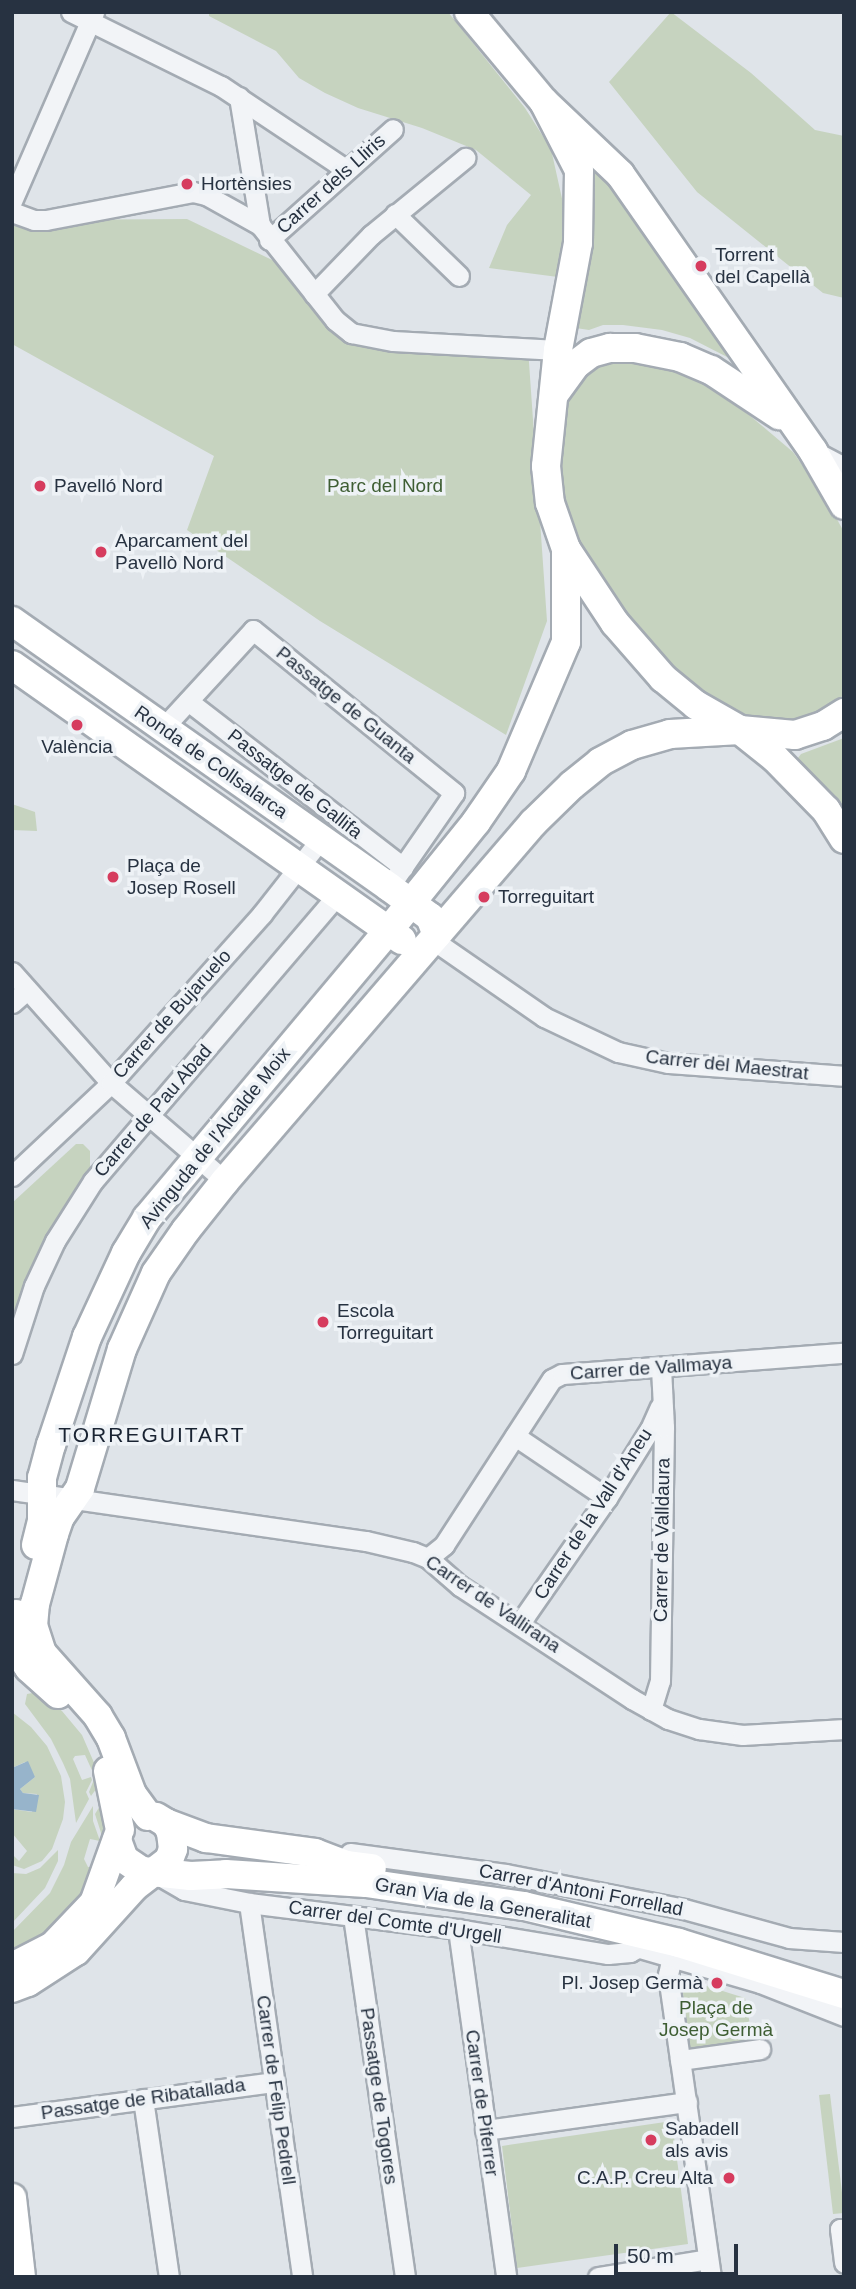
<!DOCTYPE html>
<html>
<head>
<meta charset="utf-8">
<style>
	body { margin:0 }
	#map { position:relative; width:856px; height:2289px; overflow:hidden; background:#dfe4e9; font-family:Helvetica,sans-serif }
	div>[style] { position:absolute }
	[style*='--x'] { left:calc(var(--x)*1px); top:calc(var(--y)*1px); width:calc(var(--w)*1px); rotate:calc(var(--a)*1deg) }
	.green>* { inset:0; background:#c6d3bf }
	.water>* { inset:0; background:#97b4cb }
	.roads { filter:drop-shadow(2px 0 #a4abb3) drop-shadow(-2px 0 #a4abb3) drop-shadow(0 2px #a4abb3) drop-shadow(0 -2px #a4abb3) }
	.street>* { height:19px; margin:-9.5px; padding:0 9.5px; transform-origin:9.5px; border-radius:9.5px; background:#f2f4f7 }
	.secondary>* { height:28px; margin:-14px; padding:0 14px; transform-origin:14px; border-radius:14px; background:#fff }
	.dots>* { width:19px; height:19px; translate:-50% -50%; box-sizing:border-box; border:4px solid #eef2f6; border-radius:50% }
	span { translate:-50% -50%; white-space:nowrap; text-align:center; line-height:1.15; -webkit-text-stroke:7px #eef2f6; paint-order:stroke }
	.poi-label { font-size:19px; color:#273241 }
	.left { translate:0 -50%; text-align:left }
	.right { translate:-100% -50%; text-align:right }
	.street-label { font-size:19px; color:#273241 }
	.park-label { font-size:19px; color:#3e5e33 }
	.neighbourhood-label { font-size:21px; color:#192332; letter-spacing:2px }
	.frame { position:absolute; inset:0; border:14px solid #273241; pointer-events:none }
	.scale { position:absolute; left:614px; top:2244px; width:124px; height:32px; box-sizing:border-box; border:4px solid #273241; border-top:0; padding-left:9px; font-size:21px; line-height:24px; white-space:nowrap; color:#273241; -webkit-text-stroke:5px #eef2f6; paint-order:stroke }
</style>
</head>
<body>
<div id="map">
	<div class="green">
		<i style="clip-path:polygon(209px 12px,448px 12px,525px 108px,551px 149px,563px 203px,564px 242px,558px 277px,489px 268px,507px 225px,531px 195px,476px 150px,422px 128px,358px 108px,325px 93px,299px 78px,276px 51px,209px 16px)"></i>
		<i style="clip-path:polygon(671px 12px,751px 73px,815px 130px,844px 136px,844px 298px,823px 293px,697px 192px,609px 82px)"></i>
		<i style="clip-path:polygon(591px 156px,733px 360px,690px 338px,662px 330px,623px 325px,603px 325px,589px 330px,576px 328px,592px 245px)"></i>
		<i style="clip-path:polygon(12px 209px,34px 220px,187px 219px,295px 271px,357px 335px,528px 348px,547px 621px,506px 735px,320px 621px,187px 530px,214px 456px,12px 344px)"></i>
		<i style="clip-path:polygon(624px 357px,696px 376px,723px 393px,793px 452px,823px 494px,844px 532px,844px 695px,817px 713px,787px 722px,748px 721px,700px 695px,647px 646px,579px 546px,564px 508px,558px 453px,565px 400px,587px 367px)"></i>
		<i style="clip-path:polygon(844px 738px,844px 817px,794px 763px,801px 754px)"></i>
		<i style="clip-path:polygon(12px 804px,35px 812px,37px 831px,12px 830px)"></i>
		<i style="clip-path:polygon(76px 1144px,83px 1144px,90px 1151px,90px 1169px,12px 1327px,12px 1203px)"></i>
		<i style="clip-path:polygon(38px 1692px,62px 1711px,82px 1735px,102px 1781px,91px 1796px,89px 1792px,95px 1777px,85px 1755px,75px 1756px,73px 1759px,82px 1780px,91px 1777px,92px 1780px,86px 1792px,89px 1799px,76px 1823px,70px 1779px,63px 1763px,51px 1739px,25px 1704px,27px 1694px)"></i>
		<i style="clip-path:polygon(12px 1712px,31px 1727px,47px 1746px,61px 1776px,65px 1802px,63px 1819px,52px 1849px,42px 1861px,24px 1869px,12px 1865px,12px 1854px,19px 1861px,27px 1851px,12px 1833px,12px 1809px,32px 1812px,37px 1794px,23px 1793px,20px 1789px,35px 1777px,25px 1762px,12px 1768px)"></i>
		<i style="clip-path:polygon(93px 1806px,93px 1821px,100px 1841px,90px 1839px,84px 1859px,88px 1867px,93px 1867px,103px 1839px,95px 1814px,100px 1806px,103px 1806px,106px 1829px,93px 1879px,63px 1923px,12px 1956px,12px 1932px,50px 1893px,64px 1865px,71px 1842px)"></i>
		<i style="clip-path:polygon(58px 1850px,58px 1861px,45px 1888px,12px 1923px,12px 1873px,26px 1874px,40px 1868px)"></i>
		<i style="clip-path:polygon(681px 1978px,745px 1998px,754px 2046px,691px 2053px)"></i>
		<i style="clip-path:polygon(830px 2094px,844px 2209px,844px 2213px,833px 2214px,819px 2095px)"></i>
		<i style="clip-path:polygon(672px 2121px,688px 2244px,517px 2268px,502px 2146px)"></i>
	</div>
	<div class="water">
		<i style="clip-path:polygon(28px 1761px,35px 1777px,20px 1789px,23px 1793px,39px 1795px,36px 1812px,12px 1809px,12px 1768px)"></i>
	</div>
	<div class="roads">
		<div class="street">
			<i style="--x:71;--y:12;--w:167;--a:26.3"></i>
			<i style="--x:221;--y:86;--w:151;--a:33.7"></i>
			<i style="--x:239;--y:97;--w:130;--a:80.7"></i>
			<i style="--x:260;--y:225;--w:121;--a:51.7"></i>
			<i style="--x:335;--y:320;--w:21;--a:39"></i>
			<i style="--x:351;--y:333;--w:43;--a:10.8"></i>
			<i style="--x:393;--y:341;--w:165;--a:3.1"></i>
			<i style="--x:12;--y:201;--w:206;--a:-66.5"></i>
			<i style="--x:12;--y:212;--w:23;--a:20"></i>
			<i style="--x:34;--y:220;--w:12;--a:0"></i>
			<i style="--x:46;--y:220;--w:150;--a:-10.8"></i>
			<i style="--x:193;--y:192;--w:13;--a:13"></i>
			<i style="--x:206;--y:195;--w:62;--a:29.1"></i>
			<i style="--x:395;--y:214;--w:89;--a:44.1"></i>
			<i style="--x:269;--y:240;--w:166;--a:-41.8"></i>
			<i style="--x:314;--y:294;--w:82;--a:-46"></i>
			<i style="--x:371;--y:235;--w:122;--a:-39.3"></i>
			<i style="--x:814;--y:451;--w:34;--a:28"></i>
			<i style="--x:188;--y:701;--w:272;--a:37.7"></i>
			<i style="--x:163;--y:728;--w:133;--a:-47.4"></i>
			<i style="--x:253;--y:630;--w:259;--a:39"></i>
			<i style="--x:454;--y:793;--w:114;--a:124.7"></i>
			<i style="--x:433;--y:940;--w:135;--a:34.7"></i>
			<i style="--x:544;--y:1017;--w:82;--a:25.3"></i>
			<i style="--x:618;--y:1052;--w:51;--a:12.4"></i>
			<i style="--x:668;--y:1063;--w:176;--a:4.2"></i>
			<i style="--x:12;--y:972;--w:149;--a:48.3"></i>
			<i style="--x:111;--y:1083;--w:150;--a:40.7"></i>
			<i style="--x:12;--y:1003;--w:20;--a:-41"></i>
			<i style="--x:12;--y:1176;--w:136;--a:-43.2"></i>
			<i style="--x:111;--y:1083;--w:227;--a:-48.2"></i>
			<i style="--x:262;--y:914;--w:94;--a:-51.9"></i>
			<i style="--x:12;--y:1354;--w:71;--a:-72.1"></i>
			<i style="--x:34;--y:1286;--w:50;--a:-65"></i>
			<i style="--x:55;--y:1241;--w:71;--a:-57.7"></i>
			<i style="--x:93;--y:1181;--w:376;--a:-49.5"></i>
			<i style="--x:515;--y:1436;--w:111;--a:34"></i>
			<i style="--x:12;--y:1490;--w:358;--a:8.2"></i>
			<i style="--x:366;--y:1541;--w:48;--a:13.2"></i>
			<i style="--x:413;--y:1552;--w:16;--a:22"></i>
			<i style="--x:428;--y:1558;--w:43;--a:41.2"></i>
			<i style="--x:460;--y:1586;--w:206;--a:33.3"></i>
			<i style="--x:632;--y:1699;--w:41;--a:29.1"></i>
			<i style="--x:668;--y:1719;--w:33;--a:18"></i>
			<i style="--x:699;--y:1729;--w:44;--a:7.8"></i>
			<i style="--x:743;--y:1735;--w:101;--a:-3.4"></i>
			<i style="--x:428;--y:1558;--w:21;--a:-39"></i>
			<i style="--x:444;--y:1545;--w:198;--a:-57"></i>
			<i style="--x:552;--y:1379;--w:11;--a:-27"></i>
			<i style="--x:562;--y:1374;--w:283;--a:-4.3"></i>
			<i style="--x:520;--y:1623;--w:152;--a:-55.2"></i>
			<i style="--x:607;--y:1498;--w:81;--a:-58.1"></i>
			<i style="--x:650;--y:1429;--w:24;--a:-66"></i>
			<i style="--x:651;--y:1710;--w:30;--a:-73"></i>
			<i style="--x:660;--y:1681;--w:254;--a:-89.1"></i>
			<i style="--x:664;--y:1427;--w:59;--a:-92.9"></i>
			<i style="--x:350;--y:1853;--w:157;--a:7.7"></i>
			<i style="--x:506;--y:1874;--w:181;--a:11.1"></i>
			<i style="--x:684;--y:1909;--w:109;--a:15.4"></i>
			<i style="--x:789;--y:1938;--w:55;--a:4.2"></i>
			<i style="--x:160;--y:1876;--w:28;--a:30"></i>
			<i style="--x:184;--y:1890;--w:66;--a:11.3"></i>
			<i style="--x:249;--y:1903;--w:211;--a:7.1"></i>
			<i style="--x:458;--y:1929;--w:152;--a:9.5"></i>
			<i style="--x:608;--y:1954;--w:22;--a:-5"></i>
			<i style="--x:630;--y:1952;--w:10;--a:-29"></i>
			<i style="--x:249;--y:1903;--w:378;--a:81.9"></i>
			<i style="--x:353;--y:1916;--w:365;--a:81.8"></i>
			<i style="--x:458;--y:1929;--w:351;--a:82.1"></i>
			<i style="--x:636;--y:1947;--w:129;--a:16.2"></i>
			<i style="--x:760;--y:1983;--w:90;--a:21.4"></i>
			<i style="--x:672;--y:1956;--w:19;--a:102"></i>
			<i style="--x:668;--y:1975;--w:305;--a:81.9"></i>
			<i style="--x:680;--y:2060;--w:81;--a:-7.8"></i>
			<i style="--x:143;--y:2099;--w:180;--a:81.7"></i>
			<i style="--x:12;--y:2117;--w:265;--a:-7.6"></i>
			<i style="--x:485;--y:2130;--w:204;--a:-7.9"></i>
			<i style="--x:844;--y:2229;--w:4;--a:180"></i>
			<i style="--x:840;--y:2229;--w:34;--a:83"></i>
			<i style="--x:598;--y:2277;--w:111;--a:-9.3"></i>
		</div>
		<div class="secondary">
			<i style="--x:469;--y:12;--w:117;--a:50.2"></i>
			<i style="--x:544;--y:102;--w:105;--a:43.5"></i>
			<i style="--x:620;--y:174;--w:338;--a:55.1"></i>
			<i style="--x:813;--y:451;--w:62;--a:60.1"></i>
			<i style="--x:544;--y:102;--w:76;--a:62.8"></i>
			<i style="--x:579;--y:170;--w:73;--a:90.8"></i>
			<i style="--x:578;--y:243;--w:109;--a:100.6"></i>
			<i style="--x:558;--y:350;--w:117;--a:95.9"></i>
			<i style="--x:546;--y:466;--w:37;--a:84"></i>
			<i style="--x:550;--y:503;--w:49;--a:70.8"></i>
			<i style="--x:566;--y:549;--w:89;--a:56.5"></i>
			<i style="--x:615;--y:623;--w:73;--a:48.9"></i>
			<i style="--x:663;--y:678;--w:43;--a:39.3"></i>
			<i style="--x:696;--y:705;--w:51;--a:29.6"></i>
			<i style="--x:740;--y:730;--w:45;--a:38.7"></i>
			<i style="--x:775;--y:758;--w:73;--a:45.6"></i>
			<i style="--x:826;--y:810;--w:34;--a:58"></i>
			<i style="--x:555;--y:393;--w:34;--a:-54"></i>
			<i style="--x:575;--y:365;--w:20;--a:-37"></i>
			<i style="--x:591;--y:353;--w:20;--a:-15"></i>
			<i style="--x:610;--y:348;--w:25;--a:0"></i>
			<i style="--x:635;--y:348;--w:46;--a:11.3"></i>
			<i style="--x:680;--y:357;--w:34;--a:23"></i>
			<i style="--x:711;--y:370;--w:82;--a:33.5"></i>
			<i style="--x:12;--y:621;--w:461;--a:35.2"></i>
			<i style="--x:389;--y:887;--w:51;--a:36.2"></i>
			<i style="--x:430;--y:917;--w:19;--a:69"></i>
			<i style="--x:12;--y:665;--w:477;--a:35.2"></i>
			<i style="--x:36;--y:1545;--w:25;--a:-76"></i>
			<i style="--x:42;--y:1521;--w:43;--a:-90"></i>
			<i style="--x:42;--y:1478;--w:34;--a:-75"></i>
			<i style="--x:51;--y:1445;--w:114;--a:-71.6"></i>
			<i style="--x:87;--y:1337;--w:93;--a:-65.1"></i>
			<i style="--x:126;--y:1253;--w:41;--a:-59"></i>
			<i style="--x:147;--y:1218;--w:376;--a:-50"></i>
			<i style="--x:389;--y:930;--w:139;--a:-51.1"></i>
			<i style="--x:476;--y:822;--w:62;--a:-55.5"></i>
			<i style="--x:511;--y:771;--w:140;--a:-66.9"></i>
			<i style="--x:566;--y:642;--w:93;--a:-90"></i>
			<i style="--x:16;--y:1614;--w:22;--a:90"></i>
			<i style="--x:16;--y:1636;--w:19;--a:78"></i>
			<i style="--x:20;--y:1655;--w:16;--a:55"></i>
			<i style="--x:29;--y:1668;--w:39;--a:42"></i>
			<i style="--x:108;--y:1771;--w:60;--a:78.5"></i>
			<i style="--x:148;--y:1816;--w:27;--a:-126"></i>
			<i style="--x:132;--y:1794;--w:60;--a:-110.6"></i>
			<i style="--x:111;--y:1738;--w:26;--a:-121"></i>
			<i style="--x:98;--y:1716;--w:84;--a:-131.6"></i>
			<i style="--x:42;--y:1653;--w:28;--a:-108"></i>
			<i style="--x:33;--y:1626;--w:22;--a:-85"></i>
			<i style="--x:35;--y:1604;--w:73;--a:-74.8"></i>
			<i style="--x:54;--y:1534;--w:18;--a:-71"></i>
			<i style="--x:60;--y:1517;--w:35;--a:-55"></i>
			<i style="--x:80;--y:1488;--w:145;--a:-73.2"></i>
			<i style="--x:122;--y:1349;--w:83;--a:-65.9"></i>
			<i style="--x:156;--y:1273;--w:52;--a:-55.1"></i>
			<i style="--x:186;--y:1230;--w:63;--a:-51.5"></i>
			<i style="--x:225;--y:1181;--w:472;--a:-49.3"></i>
			<i style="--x:533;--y:823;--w:54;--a:-44.3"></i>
			<i style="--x:572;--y:785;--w:36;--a:-39"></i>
			<i style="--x:600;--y:762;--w:36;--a:-28"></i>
			<i style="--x:632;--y:745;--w:40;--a:-16"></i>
			<i style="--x:670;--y:734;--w:70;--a:-3.3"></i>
			<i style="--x:740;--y:730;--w:55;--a:5.2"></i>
			<i style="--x:795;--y:735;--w:29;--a:-18"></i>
			<i style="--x:823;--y:726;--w:25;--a:-32"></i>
			<i style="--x:166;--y:1823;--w:43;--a:20.6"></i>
			<i style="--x:206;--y:1838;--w:110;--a:7.8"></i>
			<i style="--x:315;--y:1853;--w:33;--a:21"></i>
			<i style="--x:346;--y:1865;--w:26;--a:7"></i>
			<i style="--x:117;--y:1840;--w:20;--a:70"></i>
			<i style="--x:124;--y:1859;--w:22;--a:34"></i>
			<i style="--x:142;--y:1871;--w:49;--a:5.8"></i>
			<i style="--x:191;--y:1876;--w:35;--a:-3"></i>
			<i style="--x:226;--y:1874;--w:140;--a:3.7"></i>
			<i style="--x:366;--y:1883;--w:160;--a:8.3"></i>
			<i style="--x:524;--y:1906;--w:159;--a:13.4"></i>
			<i style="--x:679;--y:1943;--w:173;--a:17.2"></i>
			<i style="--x:12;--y:1967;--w:46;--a:-27.1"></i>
			<i style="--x:53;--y:1946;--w:59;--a:-46.4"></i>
			<i style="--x:94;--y:1903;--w:71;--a:-70.3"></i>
			<i style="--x:12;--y:1988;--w:17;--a:-21"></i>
			<i style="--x:28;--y:1982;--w:57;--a:-32.9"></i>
			<i style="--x:76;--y:1951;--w:86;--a:-47.8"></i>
			<i style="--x:134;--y:1887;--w:44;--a:-37.6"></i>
			<i style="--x:169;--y:1860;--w:12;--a:-70"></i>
			<i style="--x:173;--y:1849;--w:17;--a:-97"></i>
			<i style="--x:171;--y:1832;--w:10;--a:-119"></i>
			<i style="--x:166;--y:1823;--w:12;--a:-149"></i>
			<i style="--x:12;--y:2198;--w:80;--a:83.5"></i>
		</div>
	</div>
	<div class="dots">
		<i style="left:187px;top:184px;background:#d63c5e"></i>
		<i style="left:701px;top:266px;background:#d63c5e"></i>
		<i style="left:40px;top:486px;background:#d63c5e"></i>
		<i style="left:101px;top:552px;background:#d63c5e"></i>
		<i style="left:77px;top:725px;background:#d63c5e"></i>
		<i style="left:113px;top:877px;background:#d63c5e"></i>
		<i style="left:484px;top:897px;background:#d63c5e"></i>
		<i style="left:323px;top:1322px;background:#d63c5e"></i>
		<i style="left:717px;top:1983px;background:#d63c5e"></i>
		<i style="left:651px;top:2140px;background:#d63c5e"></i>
		<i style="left:729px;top:2178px;background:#d63c5e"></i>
	</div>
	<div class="poi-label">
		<span class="left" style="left:201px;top:184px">Hortènsies</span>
		<span class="left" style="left:715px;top:266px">Torrent<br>del Capellà</span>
		<span class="left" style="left:54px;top:486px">Pavelló Nord</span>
		<span class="left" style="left:115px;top:552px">Aparcament del<br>Pavellò Nord</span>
		<span style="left:77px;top:747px">València</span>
		<span class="left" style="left:127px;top:877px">Plaça de<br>Josep Rosell</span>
		<span class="left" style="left:498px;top:897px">Torreguitart</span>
		<span class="left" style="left:337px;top:1322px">Escola<br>Torreguitart</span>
		<span class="right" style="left:703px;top:1983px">Pl. Josep Germà</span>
		<span class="left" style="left:665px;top:2140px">Sabadell<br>als avis</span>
		<span class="right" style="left:713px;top:2178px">C.A.P. Creu Alta</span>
	</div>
	<div class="street-label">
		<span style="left:331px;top:184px;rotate:-42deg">Carrer dels Lliris</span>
		<span style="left:346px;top:705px;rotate:39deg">Passatge de Guanta</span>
		<span style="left:211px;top:762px;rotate:35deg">Ronda de Collsalarca</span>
		<span style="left:295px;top:784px;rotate:38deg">Passatge de Gallifa</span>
		<span style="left:172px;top:1014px;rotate:-48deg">Carrer de Bujaruelo</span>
		<span style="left:727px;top:1065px;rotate:6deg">Carrer del Maestrat</span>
		<span style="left:153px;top:1111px;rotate:-49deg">Carrer de Pau Abad</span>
		<span style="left:215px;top:1138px;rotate:-51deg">Avinguda de l'Alcalde Moix</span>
		<span style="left:651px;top:1368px;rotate:-4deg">Carrer de Vallmaya</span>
		<span style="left:593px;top:1514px;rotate:-57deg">Carrer de la Vall d'Aneu</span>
		<span style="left:662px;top:1540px;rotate:-89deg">Carrer de Valldaura</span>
		<span style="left:493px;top:1604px;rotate:34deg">Carrer de Vallirana</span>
		<span style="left:581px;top:1890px;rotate:11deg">Carrer d'Antoni Forrellad</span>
		<span style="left:483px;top:1903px;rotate:10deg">Gran Via de la Generalitat</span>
		<span style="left:395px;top:1922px;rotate:8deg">Carrer del Comte d'Urgell</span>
		<span style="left:276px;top:2090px;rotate:82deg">Carrer de Felip Pedrell</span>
		<span style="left:379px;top:2096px;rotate:82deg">Passatge de Togores</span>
		<span style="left:143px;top:2099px;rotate:-8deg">Passatge de Ribatallada</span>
		<span style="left:482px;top:2103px;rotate:82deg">Carrer de Piferrer</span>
	</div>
	<div class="park-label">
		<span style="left:385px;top:486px">Parc del Nord</span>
		<span style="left:716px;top:2019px">Plaça de<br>Josep Germà</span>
	</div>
	<div class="neighbourhood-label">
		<span style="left:152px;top:1435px">TORREGUITART</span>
	</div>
	<div class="frame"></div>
	<div class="scale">50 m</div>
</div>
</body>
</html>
